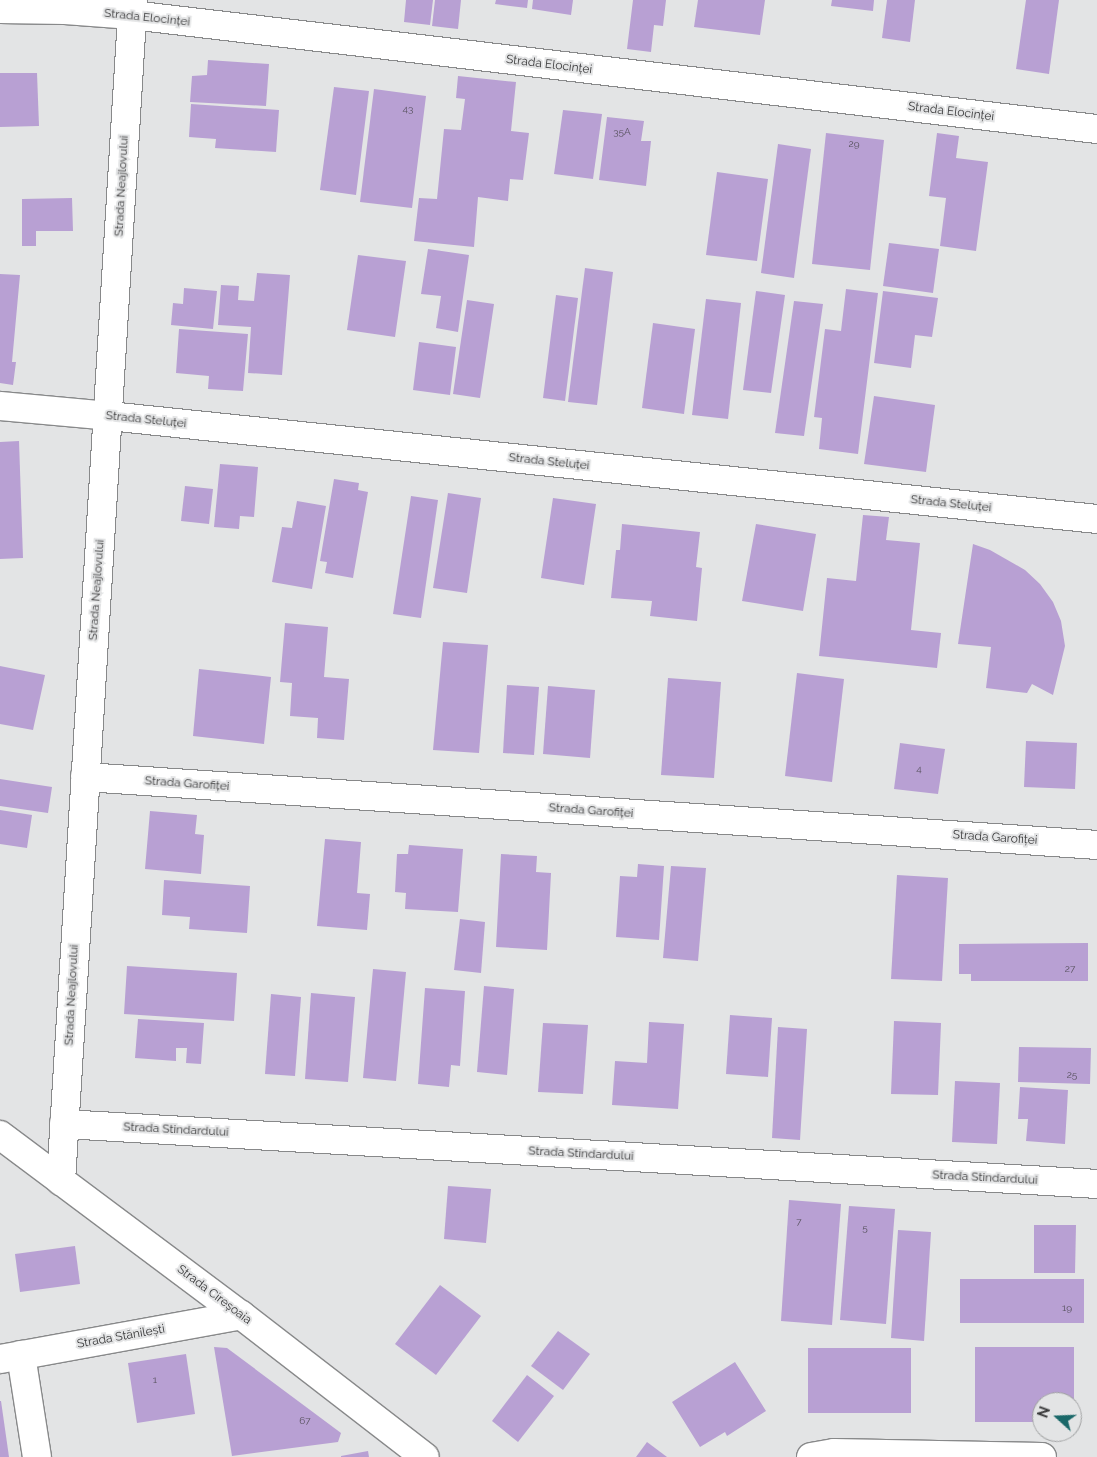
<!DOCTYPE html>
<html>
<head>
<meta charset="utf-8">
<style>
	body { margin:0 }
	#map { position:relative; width:1097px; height:1457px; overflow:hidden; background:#e3e4e5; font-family:Raleway,sans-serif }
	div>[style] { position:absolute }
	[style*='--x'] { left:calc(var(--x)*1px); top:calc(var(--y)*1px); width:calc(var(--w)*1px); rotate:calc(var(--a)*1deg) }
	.building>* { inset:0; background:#b8a0d3 }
	.roads { filter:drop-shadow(1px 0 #88898a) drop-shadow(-1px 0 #88898a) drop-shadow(0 1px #88898a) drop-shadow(0 -1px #88898a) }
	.minor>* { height:28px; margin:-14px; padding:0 14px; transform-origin:14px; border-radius:14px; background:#fff }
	span { translate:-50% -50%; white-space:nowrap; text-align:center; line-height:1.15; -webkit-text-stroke:4px #e3e4e5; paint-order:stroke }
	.number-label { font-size:10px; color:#595360 }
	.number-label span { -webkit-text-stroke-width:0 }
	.street-label { font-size:12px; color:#39393a }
	.north { position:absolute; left:1032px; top:1392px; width:50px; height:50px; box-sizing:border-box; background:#e3e4e5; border:1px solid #9fa0a1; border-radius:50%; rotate:290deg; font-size:14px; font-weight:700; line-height:20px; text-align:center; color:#39393a }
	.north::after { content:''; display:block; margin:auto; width:18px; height:22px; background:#1a6869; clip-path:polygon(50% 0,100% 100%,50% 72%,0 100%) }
</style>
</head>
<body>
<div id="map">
	<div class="building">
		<i style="clip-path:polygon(406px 0,433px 0,430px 25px,404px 22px)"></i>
		<i style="clip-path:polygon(435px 0,461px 0,458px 29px,432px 26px)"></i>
		<i style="clip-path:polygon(496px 0,528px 0,527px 8px,495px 4px)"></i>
		<i style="clip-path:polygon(533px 0,573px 0,571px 15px,532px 9px)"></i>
		<i style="clip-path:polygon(633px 0,666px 0,663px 26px,654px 25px,651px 52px,627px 49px)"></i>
		<i style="clip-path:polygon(698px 0,765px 0,760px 35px,694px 27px)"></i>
		<i style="clip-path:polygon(832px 0,874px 0,873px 11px,831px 6px)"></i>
		<i style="clip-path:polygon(887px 0,915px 0,910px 42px,882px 38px)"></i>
		<i style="clip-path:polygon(1026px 0,1059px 0,1049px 74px,1016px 69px)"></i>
		<i style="clip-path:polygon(208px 60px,269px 64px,266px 106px,190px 102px,192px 76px,207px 75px)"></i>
		<i style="clip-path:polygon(0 73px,37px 73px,39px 126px,0 127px)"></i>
		<i style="clip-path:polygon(458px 76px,516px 82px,511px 131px,529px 133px,523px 180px,510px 179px,508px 201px,478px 197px,474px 247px,414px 241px,419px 198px,437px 199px,444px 129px,461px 130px,465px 99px,456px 98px)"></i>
		<i style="clip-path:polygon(334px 87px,369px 91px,356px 195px,320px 190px)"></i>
		<i style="clip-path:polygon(374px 89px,426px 96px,412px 208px,360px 202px)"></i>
		<i style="clip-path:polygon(191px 104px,279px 110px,276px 152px,215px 148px,216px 139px,189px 137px)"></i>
		<i style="clip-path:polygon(563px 110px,602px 114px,593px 179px,554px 174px)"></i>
		<i style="clip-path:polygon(607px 117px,644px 121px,641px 141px,651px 141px,646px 186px,599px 180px)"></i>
		<i style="clip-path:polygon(826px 133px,884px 140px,870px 270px,812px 264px)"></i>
		<i style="clip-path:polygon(937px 133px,959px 136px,956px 158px,988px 162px,976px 251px,940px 246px,946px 198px,929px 196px)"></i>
		<i style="clip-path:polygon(778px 144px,811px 149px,794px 278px,761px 273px)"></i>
		<i style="clip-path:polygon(717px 172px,768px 179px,757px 261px,706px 255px)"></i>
		<i style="clip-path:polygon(72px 198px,73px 231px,36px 231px,36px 246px,22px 246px,22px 199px)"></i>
		<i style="clip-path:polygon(889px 243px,939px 249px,933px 293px,883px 286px)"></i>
		<i style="clip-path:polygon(428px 249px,469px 255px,458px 332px,436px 328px,441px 296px,421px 294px)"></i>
		<i style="clip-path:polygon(358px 255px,406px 261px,395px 337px,347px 330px)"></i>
		<i style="clip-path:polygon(585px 268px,613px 272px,597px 405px,568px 402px)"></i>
		<i style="clip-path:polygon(257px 273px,290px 275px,282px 375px,248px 373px,251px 327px,218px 325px,221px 285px,239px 286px,238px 300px,254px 301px)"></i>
		<i style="clip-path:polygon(0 274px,20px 275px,12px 362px,16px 362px,13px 385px,0 383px)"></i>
		<i style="clip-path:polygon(184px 288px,217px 291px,213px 329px,171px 325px,173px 303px,183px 304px)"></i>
		<i style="clip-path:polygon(846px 289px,878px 293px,858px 454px,819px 449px,822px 418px,814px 417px,825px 329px,841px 331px)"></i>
		<i style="clip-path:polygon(756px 291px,785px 295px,771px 393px,743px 390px)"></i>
		<i style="clip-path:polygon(883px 291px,938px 298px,932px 337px,915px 335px,911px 368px,874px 363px)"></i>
		<i style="clip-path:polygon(556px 295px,578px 298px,565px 401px,543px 398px)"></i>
		<i style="clip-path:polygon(706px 299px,741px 303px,728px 419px,692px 415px)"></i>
		<i style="clip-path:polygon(467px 300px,494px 304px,480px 398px,453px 394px)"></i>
		<i style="clip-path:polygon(794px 301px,823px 304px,804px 436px,775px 433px)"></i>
		<i style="clip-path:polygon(653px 323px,695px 329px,684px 414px,642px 408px)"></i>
		<i style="clip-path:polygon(179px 329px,248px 334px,243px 391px,208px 389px,209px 376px,176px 373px)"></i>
		<i style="clip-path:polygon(419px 342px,456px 347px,450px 395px,413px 390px)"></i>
		<i style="clip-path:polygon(874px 396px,935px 405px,926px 472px,864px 464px)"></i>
		<i style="clip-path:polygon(19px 441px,23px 558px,0 559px,0 442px)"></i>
		<i style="clip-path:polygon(220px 464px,258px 467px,254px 517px,240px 516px,239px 529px,214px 527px)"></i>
		<i style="clip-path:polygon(334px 479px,359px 483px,358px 490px,368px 492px,353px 578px,325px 573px,327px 562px,320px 561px)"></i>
		<i style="clip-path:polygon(185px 486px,213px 489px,209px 524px,181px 521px)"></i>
		<i style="clip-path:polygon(448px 493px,481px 498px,467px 593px,433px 588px)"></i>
		<i style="clip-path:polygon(411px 496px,438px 500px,421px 618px,393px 614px)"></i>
		<i style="clip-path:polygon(553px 498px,596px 504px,584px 585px,541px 578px)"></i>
		<i style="clip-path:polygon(297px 501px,326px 506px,312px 589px,272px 582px,282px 527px,292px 528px)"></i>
		<i style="clip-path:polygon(863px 515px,889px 517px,886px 540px,920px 543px,911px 630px,941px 633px,937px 668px,819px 656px,827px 578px,856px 581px)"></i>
		<i style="clip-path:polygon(622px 524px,700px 532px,696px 567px,702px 568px,697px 621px,650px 616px,652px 601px,611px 598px,616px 550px,620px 550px)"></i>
		<i style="clip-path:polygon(756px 524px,816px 534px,803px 611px,742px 601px)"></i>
		<i style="clip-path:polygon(973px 544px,990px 550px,1025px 570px,1040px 584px,1053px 602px,1061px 621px,1065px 646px,1053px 695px,1032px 684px,1027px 693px,986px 688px,991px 647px,958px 644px)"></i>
		<i style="clip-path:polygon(285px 623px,328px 627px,324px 677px,349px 679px,344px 740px,317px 738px,318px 718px,290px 716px,292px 683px,280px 682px)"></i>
		<i style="clip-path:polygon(443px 642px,488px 645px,479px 753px,433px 750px)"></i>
		<i style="clip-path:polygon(0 666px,45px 675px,33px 730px,0 724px)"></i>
		<i style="clip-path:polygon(199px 669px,271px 677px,264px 744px,193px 736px)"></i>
		<i style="clip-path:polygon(797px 673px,844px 679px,832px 782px,785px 776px)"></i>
		<i style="clip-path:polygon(668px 678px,721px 682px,714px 778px,661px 775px)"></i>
		<i style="clip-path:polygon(507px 685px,539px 687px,534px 755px,503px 753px)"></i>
		<i style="clip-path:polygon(548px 686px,595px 690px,590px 758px,543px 754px)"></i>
		<i style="clip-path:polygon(1026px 741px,1077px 743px,1075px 789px,1024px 787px)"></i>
		<i style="clip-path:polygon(900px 743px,945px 749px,938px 794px,894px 789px)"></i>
		<i style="clip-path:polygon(0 779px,52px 787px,48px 813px,0 806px)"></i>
		<i style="clip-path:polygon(0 810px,32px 815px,27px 848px,0 844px)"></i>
		<i style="clip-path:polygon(150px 811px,197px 815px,195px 834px,204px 835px,201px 874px,145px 869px)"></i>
		<i style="clip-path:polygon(325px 839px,361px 842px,357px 893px,370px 894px,367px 930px,317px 926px)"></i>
		<i style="clip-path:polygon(409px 845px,463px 849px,458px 912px,405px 909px,406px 893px,395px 892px,397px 854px,408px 854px)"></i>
		<i style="clip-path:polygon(501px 854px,537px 856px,536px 872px,551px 873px,547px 950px,496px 947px)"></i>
		<i style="clip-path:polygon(638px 864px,664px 866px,659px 940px,616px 937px,620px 876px,637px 877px)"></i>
		<i style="clip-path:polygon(671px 866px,706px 868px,698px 961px,663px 958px)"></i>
		<i style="clip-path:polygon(897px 875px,948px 878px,942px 981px,891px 979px)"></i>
		<i style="clip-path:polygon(164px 880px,250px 886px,247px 933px,189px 929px,190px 917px,162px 915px)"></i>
		<i style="clip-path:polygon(460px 919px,485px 922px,481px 973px,454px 970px)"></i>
		<i style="clip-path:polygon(1088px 943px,1088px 981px,971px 981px,971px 974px,959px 974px,959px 944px)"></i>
		<i style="clip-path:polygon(127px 966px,237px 973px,234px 1021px,124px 1014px)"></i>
		<i style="clip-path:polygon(373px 969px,406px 972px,396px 1081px,363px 1078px)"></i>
		<i style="clip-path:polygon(484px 986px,514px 989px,507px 1075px,477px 1072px)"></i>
		<i style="clip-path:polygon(425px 988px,465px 991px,460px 1066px,451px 1065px,449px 1087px,418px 1084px)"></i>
		<i style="clip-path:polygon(311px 993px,355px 997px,348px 1082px,305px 1079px)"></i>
		<i style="clip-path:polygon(271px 994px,301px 997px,295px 1076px,265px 1074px)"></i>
		<i style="clip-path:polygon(730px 1015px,772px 1018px,768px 1077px,726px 1074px)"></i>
		<i style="clip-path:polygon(138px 1019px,204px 1023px,201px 1064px,186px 1063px,187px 1048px,176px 1048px,176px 1061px,135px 1058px)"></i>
		<i style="clip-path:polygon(894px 1021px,941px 1023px,938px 1095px,891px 1094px)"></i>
		<i style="clip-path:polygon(649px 1022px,684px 1024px,678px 1109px,612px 1105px,615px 1061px,647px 1063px)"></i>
		<i style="clip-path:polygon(543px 1023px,588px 1025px,583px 1094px,538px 1092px)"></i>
		<i style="clip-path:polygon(778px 1027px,807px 1029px,800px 1140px,772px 1138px)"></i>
		<i style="clip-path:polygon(1019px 1047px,1091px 1048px,1090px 1084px,1018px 1082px)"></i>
		<i style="clip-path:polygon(955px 1081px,1000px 1083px,997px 1144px,952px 1142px)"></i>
		<i style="clip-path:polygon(1020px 1087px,1068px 1090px,1065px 1144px,1026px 1141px,1028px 1119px,1018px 1119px)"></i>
		<i style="clip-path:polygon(448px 1186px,491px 1189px,486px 1243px,444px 1239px)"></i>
		<i style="clip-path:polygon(789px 1200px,841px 1204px,832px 1325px,781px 1321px)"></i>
		<i style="clip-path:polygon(849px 1206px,895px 1209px,886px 1324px,840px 1320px)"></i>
		<i style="clip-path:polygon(1034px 1225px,1076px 1225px,1075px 1273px,1034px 1273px)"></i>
		<i style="clip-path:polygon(898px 1230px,931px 1232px,924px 1341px,891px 1338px)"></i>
		<i style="clip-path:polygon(75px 1246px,80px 1284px,20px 1292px,15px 1254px)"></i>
		<i style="clip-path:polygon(960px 1279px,1084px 1279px,1084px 1323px,960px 1323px)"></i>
		<i style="clip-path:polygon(440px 1285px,481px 1316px,436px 1375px,395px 1344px)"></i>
		<i style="clip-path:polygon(558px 1331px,590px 1354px,563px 1390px,531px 1366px)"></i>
		<i style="clip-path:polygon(214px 1347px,227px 1348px,341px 1433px,338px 1442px,232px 1456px)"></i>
		<i style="clip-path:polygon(975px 1347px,1074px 1347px,1074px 1421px,1072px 1421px,1072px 1402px,1042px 1402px,1042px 1422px,975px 1422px)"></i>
		<i style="clip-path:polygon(808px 1348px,911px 1348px,911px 1413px,808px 1413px)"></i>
		<i style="clip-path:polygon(186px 1354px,195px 1414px,137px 1423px,128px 1363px)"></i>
		<i style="clip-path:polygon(735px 1362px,766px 1411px,727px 1436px,725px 1432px,700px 1447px,672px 1402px)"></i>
		<i style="clip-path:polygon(527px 1375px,554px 1396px,518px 1442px,492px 1421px)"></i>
		<i style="clip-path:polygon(0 1401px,1px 1401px,9px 1457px,0 1457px)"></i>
		<i style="clip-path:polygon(647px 1442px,667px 1457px,636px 1457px)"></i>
		<i style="clip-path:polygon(368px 1451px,369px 1457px,341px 1457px,341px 1456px)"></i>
	</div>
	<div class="roads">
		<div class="minor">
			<i style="--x:0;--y:9;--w:65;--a:0.9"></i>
			<i style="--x:65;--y:10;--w:67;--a:4.3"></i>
			<i style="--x:132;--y:15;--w:972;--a:6.74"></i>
			<i style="--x:0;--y:406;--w:109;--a:5.2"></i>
			<i style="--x:109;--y:416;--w:993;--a:5.95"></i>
			<i style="--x:85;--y:777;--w:1014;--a:3.84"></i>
			<i style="--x:64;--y:1124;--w:1035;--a:3.32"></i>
			<i style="--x:0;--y:1135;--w:301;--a:36.8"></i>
			<i style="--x:241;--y:1315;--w:232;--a:37.7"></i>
			<i style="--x:61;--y:1181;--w:1183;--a:-86.51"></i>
			<i style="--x:21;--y:1355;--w:103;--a:81.1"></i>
			<i style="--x:0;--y:1359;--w:245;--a:-10.3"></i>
			<i style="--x:811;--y:1457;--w:23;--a:-10"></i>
			<i style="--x:834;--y:1453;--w:208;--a:1.1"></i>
		</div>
	</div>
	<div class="number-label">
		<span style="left:408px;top:109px">43</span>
		<span style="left:622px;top:132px">35A</span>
		<span style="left:854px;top:144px">29</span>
		<span style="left:919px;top:769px">4</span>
		<span style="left:1070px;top:969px">27</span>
		<span style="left:1072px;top:1075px">25</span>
		<span style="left:799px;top:1222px">7</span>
		<span style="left:865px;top:1228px">5</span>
		<span style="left:1067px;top:1308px">19</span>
		<span style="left:155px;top:1380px">1</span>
		<span style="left:305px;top:1421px">67</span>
	</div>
	<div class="street-label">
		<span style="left:147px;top:18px;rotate:6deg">Strada Elocinței</span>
		<span style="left:549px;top:65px;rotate:7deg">Strada Elocinței</span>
		<span style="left:951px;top:112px;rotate:7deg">Strada Elocinței</span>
		<span style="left:122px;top:186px;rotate:-87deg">Strada Neajlovului</span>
		<span style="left:146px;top:420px;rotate:6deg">Strada Steluței</span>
		<span style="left:549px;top:462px;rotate:6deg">Strada Steluței</span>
		<span style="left:951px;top:504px;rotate:6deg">Strada Steluței</span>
		<span style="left:97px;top:590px;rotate:-86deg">Strada Neajlovului</span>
		<span style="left:187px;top:784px;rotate:4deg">Strada Garofiței</span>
		<span style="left:591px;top:811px;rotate:4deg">Strada Garofiței</span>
		<span style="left:995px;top:838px;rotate:4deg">Strada Garofiței</span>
		<span style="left:72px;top:995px;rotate:-87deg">Strada Neajlovului</span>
		<span style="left:176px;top:1130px;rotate:3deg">Strada Stindardului</span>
		<span style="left:581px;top:1154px;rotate:3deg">Strada Stindardului</span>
		<span style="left:985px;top:1178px;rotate:3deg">Strada Stindardului</span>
		<span style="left:214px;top:1295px;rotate:37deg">Strada Cireșoaia</span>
		<span style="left:121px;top:1337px;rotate:-10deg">Strada Stănilești</span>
	</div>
	<div class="north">N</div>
</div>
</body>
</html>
